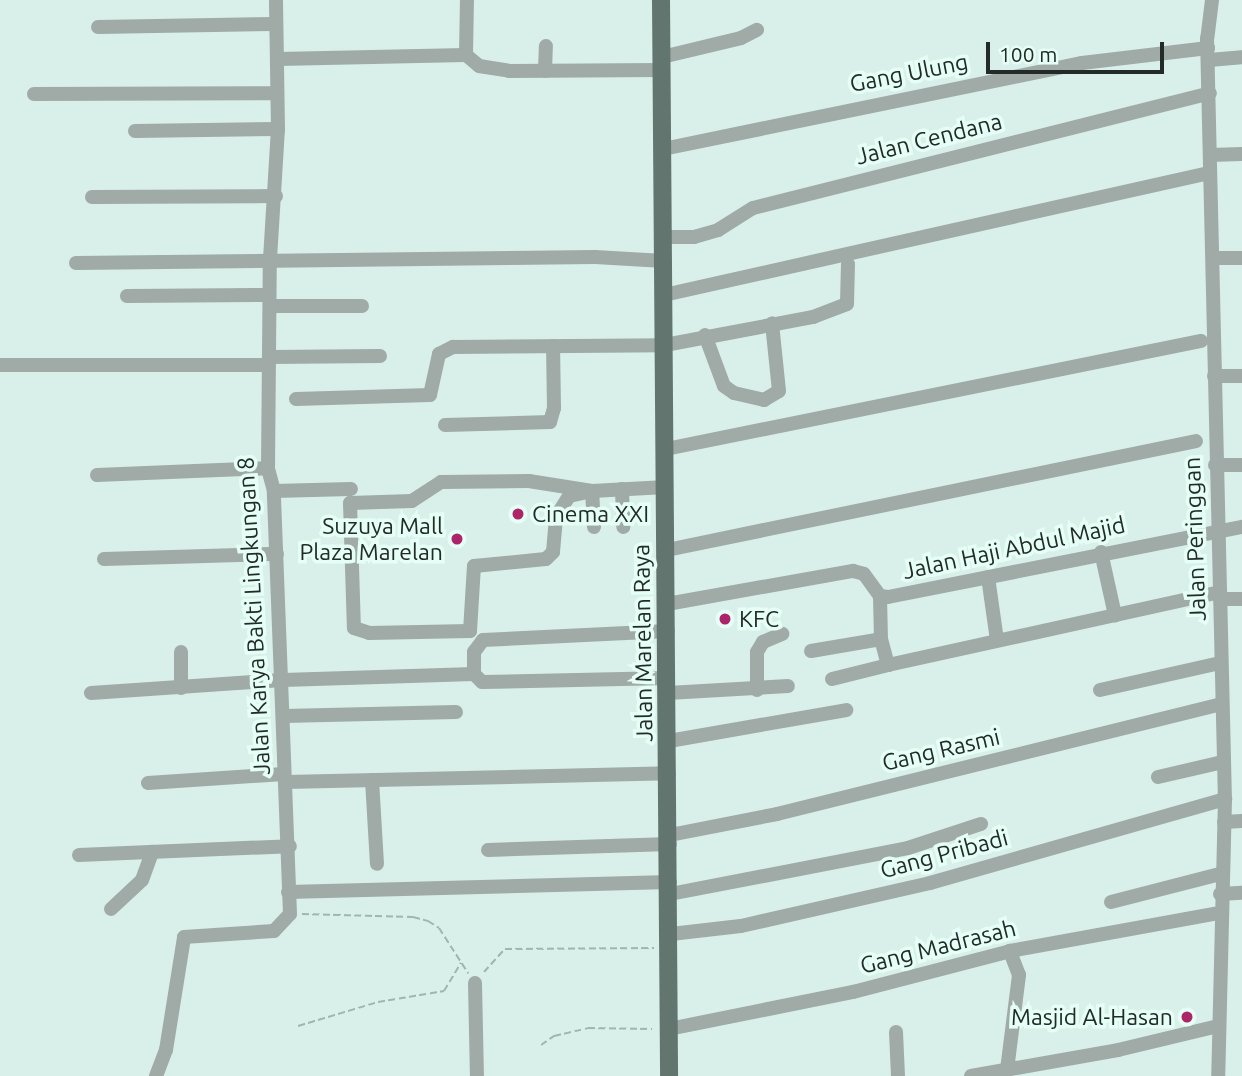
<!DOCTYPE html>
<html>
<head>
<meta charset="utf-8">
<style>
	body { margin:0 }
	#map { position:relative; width:1242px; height:1076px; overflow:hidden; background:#d8f0e9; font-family:Ubuntu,sans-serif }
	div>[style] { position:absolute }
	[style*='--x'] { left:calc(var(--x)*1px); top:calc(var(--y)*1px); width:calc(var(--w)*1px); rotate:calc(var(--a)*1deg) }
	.path>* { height:2px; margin-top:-1px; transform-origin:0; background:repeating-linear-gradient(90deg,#a1b5af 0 7px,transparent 0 10.5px) }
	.minor>* { height:14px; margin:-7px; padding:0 7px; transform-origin:7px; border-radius:7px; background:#a0aaa7 }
	.major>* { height:18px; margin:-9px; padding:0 9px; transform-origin:9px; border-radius:9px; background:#62756f }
	.dots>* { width:19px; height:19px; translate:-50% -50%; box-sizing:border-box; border:4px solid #e5fef6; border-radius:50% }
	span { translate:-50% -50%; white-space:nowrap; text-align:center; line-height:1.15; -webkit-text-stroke:7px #e5fef6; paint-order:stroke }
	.street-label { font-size:23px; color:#222b28 }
	.poi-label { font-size:23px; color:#222b28 }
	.left { translate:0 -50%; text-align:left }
	.right { translate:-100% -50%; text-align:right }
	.scale { position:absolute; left:986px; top:42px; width:178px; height:32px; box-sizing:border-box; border:4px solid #222b28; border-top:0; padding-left:9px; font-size:21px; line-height:24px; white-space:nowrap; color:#222b28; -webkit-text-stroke:5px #e5fef6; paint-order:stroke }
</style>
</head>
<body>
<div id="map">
	<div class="path">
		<i style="--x:302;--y:914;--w:111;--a:1.5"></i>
		<i style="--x:413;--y:917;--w:16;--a:15"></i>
		<i style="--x:428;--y:921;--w:13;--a:32"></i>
		<i style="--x:439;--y:928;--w:54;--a:57.2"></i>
		<i style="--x:484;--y:972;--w:31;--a:-48"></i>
		<i style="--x:505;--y:949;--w:149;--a:-0.4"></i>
		<i style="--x:298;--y:1026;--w:84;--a:-16.7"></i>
		<i style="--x:378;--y:1002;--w:67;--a:-9.5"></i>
		<i style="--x:444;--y:991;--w:33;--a:-59"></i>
		<i style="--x:541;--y:1045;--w:16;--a:-35"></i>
		<i style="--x:554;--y:1036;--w:35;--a:-13"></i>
		<i style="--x:588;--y:1028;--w:64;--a:0.9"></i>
	</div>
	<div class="minor">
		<i style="--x:1212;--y:0;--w:38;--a:97"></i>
		<i style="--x:1207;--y:38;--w:761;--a:88.65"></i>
		<i style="--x:1225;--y:799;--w:277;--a:91.4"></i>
		<i style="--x:98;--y:27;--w:177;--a:-1"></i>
		<i style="--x:466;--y:55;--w:17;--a:40"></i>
		<i style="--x:479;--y:66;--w:30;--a:9"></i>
		<i style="--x:509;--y:71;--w:153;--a:-0.4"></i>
		<i style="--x:466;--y:55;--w:55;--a:-89"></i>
		<i style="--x:662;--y:57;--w:81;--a:-13.5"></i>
		<i style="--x:741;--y:38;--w:18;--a:-27"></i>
		<i style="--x:278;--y:59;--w:188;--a:-1.2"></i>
		<i style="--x:1209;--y:60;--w:33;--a:-5"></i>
		<i style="--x:545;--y:71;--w:25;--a:-88"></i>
		<i style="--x:34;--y:94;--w:243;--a:-0.2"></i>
		<i style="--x:135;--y:131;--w:143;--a:-0.8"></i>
		<i style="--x:663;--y:149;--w:428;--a:-11.6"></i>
		<i style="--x:1082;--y:63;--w:127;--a:-6.8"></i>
		<i style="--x:1210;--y:155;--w:32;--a:-2"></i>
		<i style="--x:92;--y:197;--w:184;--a:-0.3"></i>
		<i style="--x:664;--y:237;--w:30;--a:0"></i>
		<i style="--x:694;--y:237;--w:25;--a:-16"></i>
		<i style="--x:718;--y:230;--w:41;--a:-32.2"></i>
		<i style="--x:753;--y:208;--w:471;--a:-14.1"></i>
		<i style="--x:1213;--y:258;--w:29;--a:0"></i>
		<i style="--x:76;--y:263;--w:519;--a:-0.66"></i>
		<i style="--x:595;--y:257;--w:69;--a:3.3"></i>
		<i style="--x:664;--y:295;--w:558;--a:-12.62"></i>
		<i style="--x:127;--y:296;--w:142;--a:-0.4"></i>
		<i style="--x:270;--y:306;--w:92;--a:0"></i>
		<i style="--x:705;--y:335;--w:54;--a:69.6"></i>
		<i style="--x:724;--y:386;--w:12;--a:35"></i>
		<i style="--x:734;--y:393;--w:31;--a:13"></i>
		<i style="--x:764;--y:400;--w:17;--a:-31"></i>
		<i style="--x:779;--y:391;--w:68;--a:-95.9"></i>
		<i style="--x:270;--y:357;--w:110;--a:-0.5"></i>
		<i style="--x:0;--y:365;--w:267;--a:0"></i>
		<i style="--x:1214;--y:376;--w:28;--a:0"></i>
		<i style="--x:296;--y:399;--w:134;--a:-1.7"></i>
		<i style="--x:430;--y:395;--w:42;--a:-77.6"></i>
		<i style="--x:439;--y:354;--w:16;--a:-27"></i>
		<i style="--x:453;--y:347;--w:212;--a:-0.5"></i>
		<i style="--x:665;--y:345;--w:151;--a:-10.7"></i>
		<i style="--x:813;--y:317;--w:36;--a:-21"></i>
		<i style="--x:847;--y:304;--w:40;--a:-88.6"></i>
		<i style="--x:445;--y:425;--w:105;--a:-1.6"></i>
		<i style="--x:550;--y:422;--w:15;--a:-74"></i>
		<i style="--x:554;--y:408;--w:62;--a:-90.9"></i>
		<i style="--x:666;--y:449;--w:546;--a:-11.41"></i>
		<i style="--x:1215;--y:465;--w:27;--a:0"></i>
		<i style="--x:97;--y:475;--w:171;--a:-2.3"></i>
		<i style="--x:622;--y:489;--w:38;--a:88"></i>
		<i style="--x:274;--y:491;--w:77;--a:-1.5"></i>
		<i style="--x:594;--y:527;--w:36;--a:-93"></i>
		<i style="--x:592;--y:491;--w:64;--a:-171"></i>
		<i style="--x:529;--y:481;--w:88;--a:179.3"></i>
		<i style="--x:441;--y:482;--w:35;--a:147"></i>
		<i style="--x:412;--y:501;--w:62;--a:178.2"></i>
		<i style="--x:350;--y:503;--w:125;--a:88.2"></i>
		<i style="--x:354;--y:628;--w:16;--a:18"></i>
		<i style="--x:369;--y:633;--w:101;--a:-1.1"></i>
		<i style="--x:470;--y:631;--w:65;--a:-86.5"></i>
		<i style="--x:474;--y:566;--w:72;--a:-5.6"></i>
		<i style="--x:546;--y:559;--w:10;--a:-45"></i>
		<i style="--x:553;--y:552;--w:35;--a:-85"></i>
		<i style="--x:556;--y:517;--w:25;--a:-58"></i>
		<i style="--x:569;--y:496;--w:24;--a:-12"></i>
		<i style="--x:592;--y:491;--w:74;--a:-3.1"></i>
		<i style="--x:667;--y:550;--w:540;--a:-11.64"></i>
		<i style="--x:1101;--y:552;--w:65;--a:77.5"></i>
		<i style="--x:104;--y:559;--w:173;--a:-1.7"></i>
		<i style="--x:988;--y:577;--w:64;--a:81.9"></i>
		<i style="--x:880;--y:596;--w:43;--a:88.7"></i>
		<i style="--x:881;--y:639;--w:27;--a:75"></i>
		<i style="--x:888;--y:665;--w:340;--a:-12.4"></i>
		<i style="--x:1220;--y:599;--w:22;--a:0"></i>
		<i style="--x:667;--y:604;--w:189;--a:-10.1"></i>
		<i style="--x:853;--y:571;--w:11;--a:15"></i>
		<i style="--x:864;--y:574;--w:27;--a:54"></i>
		<i style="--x:880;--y:596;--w:8;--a:7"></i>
		<i style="--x:888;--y:597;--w:361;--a:-11.2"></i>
		<i style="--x:811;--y:651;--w:71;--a:-9.7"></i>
		<i style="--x:181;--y:652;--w:36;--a:90"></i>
		<i style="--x:474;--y:674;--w:11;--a:45"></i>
		<i style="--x:482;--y:682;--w:186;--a:-1.2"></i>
		<i style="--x:832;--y:679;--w:58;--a:-14"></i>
		<i style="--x:757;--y:690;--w:38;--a:-90"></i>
		<i style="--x:757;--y:652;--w:12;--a:-59"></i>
		<i style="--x:763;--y:642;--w:21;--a:-23"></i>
		<i style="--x:1100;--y:690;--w:123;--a:-12.7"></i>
		<i style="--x:91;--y:693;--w:192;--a:-3.9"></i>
		<i style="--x:283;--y:680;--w:191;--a:-1.8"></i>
		<i style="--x:474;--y:674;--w:22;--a:-90"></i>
		<i style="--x:474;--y:652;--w:15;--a:-53"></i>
		<i style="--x:483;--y:640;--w:185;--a:-2.8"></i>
		<i style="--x:668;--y:693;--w:120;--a:-3.3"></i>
		<i style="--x:284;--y:716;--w:172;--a:-1.3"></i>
		<i style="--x:669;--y:741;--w:180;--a:-9.9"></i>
		<i style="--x:1158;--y:777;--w:67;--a:-13"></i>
		<i style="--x:372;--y:780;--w:84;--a:86.6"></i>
		<i style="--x:286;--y:782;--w:383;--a:-1.3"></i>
		<i style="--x:148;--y:783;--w:136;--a:-3.8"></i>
		<i style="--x:1224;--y:822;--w:18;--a:-3"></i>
		<i style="--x:670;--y:835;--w:109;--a:-11.1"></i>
		<i style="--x:777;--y:814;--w:457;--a:-13.9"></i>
		<i style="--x:488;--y:850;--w:182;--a:-1.9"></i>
		<i style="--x:79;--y:855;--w:211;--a:-2.4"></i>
		<i style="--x:288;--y:892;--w:382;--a:-1.5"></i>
		<i style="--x:670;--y:894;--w:242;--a:-10.9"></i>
		<i style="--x:908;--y:848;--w:77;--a:-18.2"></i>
		<i style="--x:1220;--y:894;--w:22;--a:-3"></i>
		<i style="--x:1111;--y:902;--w:113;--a:-14.4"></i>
		<i style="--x:111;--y:909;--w:42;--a:-43.1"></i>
		<i style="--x:142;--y:880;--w:30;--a:-70"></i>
		<i style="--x:671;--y:934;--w:70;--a:-6.5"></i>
		<i style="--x:741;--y:926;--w:194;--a:-12.8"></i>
		<i style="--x:930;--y:883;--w:307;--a:-15.9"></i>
		<i style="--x:475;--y:983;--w:93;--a:88.8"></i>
		<i style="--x:669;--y:1029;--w:188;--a:-11.4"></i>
		<i style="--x:853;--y:992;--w:162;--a:-14.6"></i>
		<i style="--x:1010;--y:951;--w:213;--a:-10.3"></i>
		<i style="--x:896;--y:1032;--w:44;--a:87.4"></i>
		<i style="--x:1007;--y:1070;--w:96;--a:-82.8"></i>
		<i style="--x:1019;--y:975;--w:26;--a:-111"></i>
		<i style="--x:156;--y:1076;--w:28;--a:-69"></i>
		<i style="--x:166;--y:1050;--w:114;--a:-80.9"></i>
		<i style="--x:184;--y:937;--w:90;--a:-3.8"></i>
		<i style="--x:274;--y:931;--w:23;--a:-47"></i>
		<i style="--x:290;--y:914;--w:423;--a:-92.2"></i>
		<i style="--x:274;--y:491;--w:24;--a:-105"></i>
		<i style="--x:268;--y:468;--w:209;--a:-89.5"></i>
		<i style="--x:270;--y:259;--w:130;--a:-86.5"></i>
		<i style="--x:278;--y:129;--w:129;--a:-90.9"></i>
		<i style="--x:971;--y:1076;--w:149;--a:-10"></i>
		<i style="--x:1118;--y:1050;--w:103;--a:-13.5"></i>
	</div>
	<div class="major">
		<i style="--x:661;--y:0;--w:1076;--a:89.57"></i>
	</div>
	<div class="dots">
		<i style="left:518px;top:514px;background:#ad2568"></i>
		<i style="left:457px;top:539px;background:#ad2568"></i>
		<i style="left:725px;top:619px;background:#ad2568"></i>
		<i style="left:1187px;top:1017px;background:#ad2568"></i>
	</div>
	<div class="street-label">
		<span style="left:909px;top:73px;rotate:-11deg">Gang Ulung</span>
		<span style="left:929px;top:139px;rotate:-14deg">Jalan Cendana</span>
		<span style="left:1195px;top:539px;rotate:-92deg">Jalan Peringgan</span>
		<span style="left:1014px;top:548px;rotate:-12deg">Jalan Haji Abdul Majid</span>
		<span style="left:254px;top:616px;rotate:-93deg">Jalan Karya Bakti Lingkungan 8</span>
		<span style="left:643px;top:643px;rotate:-91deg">Jalan Marelan Raya</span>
		<span style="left:941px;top:750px;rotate:-13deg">Gang Rasmi</span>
		<span style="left:944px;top:854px;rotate:-15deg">Gang Pribadi</span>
		<span style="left:938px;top:947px;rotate:-14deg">Gang Madrasah</span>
	</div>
	<div class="poi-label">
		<span class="left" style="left:532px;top:514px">Cinema XXI</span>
		<span class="right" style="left:443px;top:539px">Suzuya Mall<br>Plaza Marelan</span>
		<span class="left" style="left:739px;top:619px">KFC</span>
		<span class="right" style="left:1173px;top:1017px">Masjid Al-Hasan</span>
	</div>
	<div class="scale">100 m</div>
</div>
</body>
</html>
